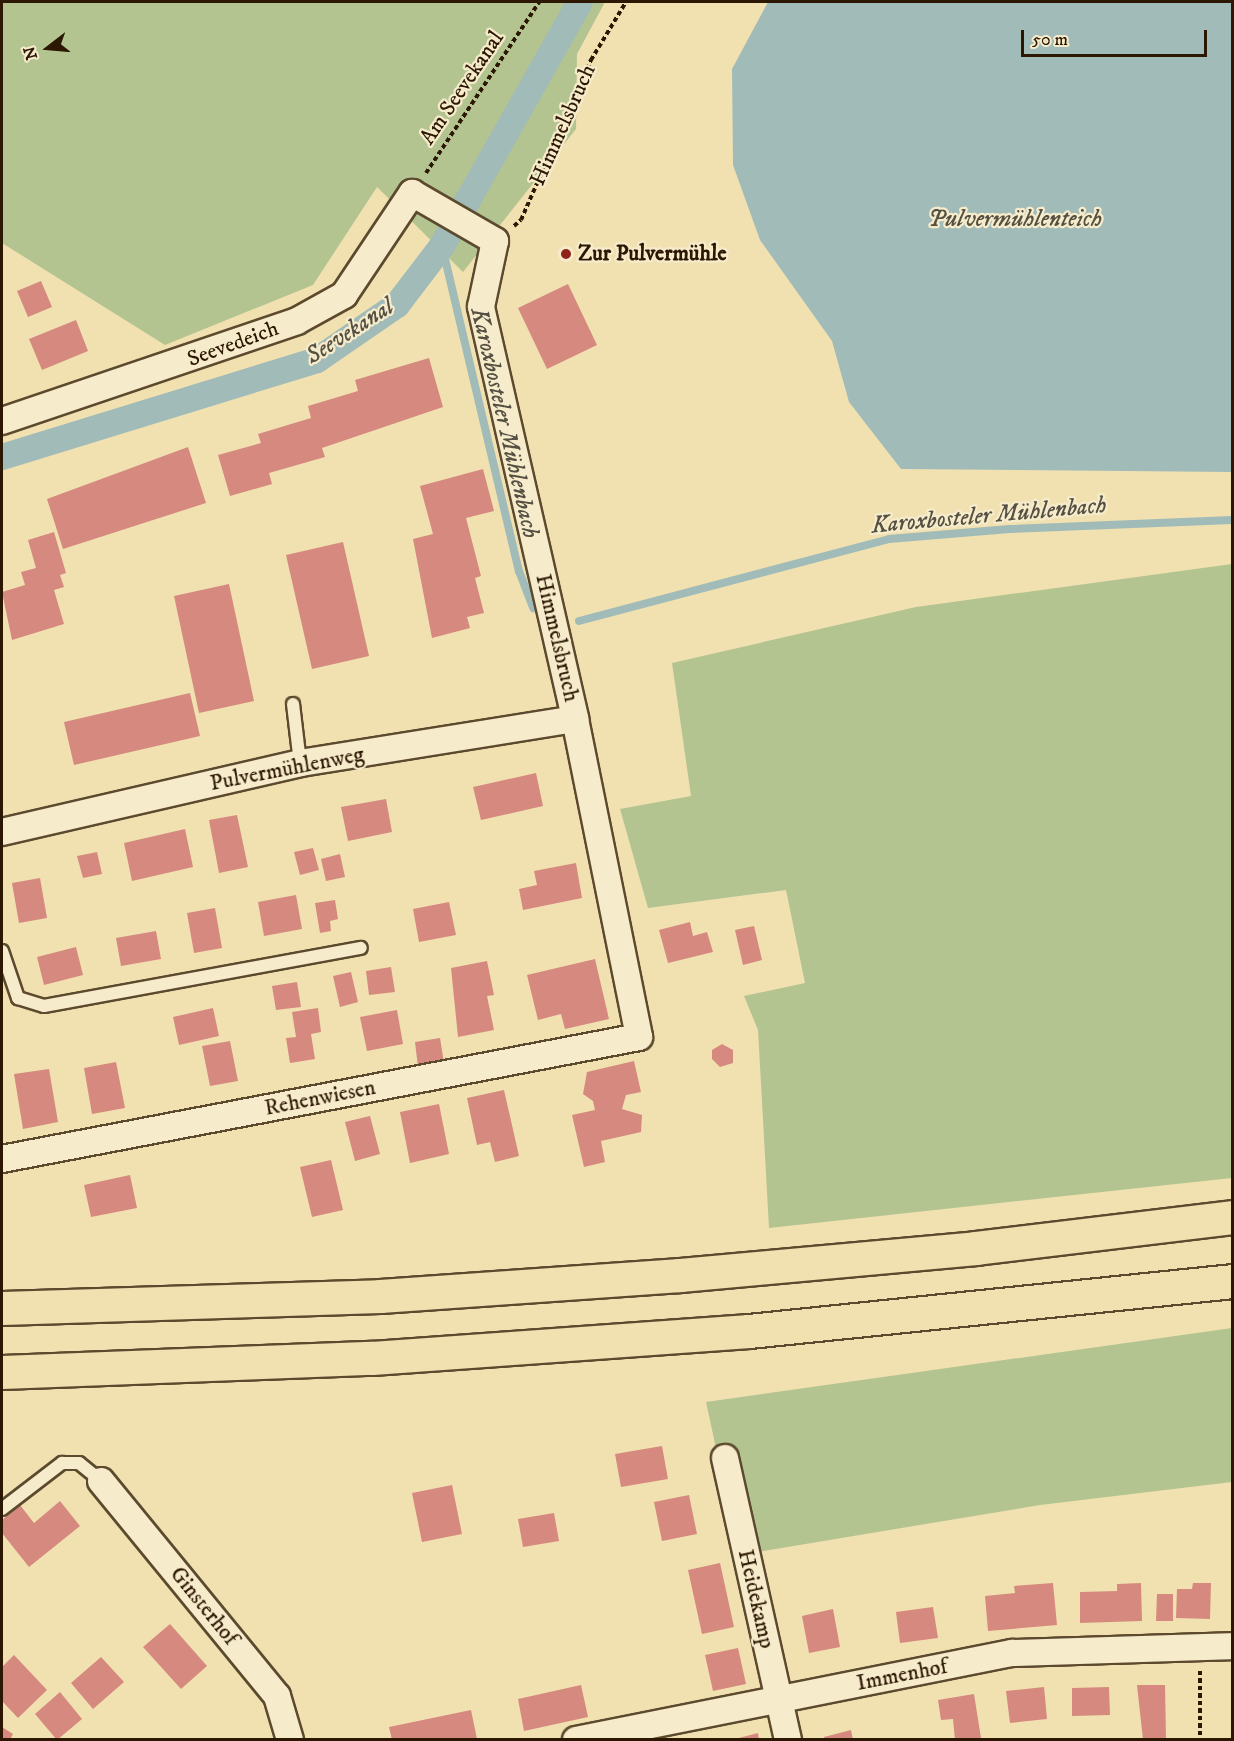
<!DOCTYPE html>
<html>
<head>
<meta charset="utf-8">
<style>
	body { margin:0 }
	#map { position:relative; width:1234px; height:1741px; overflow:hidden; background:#f1e1b1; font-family:"IM FELL DW Pica",serif }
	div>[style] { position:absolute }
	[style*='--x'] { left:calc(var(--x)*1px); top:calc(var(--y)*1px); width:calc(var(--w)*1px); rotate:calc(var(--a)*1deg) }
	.green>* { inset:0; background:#b3c491 }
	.water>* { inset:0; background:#a0bbb8 }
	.stream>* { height:8px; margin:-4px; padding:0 4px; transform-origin:4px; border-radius:4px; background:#a0bbb8 }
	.canal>* { height:26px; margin:-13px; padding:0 13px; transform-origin:13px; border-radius:13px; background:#a0bbb8 }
	.building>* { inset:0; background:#d6897e }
	.path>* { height:4px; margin-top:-2px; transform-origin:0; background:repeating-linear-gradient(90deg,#2c1702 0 4.5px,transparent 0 7.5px) }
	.roads { filter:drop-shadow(2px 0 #5d4a2e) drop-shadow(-2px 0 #5d4a2e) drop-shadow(0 2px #5d4a2e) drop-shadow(0 -2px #5d4a2e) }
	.service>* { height:12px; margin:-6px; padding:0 6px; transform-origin:6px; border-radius:6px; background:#f6eccc }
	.minor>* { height:26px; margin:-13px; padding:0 13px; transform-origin:13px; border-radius:13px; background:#f6eccc }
	.motorway>* { height:33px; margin:-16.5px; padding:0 16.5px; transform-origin:16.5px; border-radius:16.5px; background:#f1e1b1 }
	.dots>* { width:16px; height:16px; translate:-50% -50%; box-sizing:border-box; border:3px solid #f6eccc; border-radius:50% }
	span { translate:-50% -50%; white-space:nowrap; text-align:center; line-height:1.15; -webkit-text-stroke:4.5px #f6eccc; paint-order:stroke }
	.street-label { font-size:22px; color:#2c1702 }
	.poi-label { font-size:22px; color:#2c1702; font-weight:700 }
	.left { translate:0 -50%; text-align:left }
	.water-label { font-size:24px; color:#555042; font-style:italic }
	.frame { position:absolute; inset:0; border:3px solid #2c1702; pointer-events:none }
	.north { position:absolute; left:18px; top:18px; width:60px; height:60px; -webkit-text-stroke:4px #f6eccc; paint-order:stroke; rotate:254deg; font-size:16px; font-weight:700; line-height:24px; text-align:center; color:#2c1702 }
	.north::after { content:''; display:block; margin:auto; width:21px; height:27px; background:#2c1702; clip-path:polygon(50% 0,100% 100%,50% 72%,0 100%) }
	.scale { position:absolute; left:1021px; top:30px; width:186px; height:27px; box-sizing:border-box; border:3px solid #2c1702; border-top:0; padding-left:8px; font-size:18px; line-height:21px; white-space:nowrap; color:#2c1702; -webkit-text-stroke:4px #f6eccc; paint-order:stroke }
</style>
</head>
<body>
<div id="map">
	<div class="green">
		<i style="clip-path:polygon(2px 2px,605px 2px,577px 54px,576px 129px,463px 272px,377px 187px,313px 285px,165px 345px,2px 243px)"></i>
		<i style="clip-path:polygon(1232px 564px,1232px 1178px,769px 1228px,758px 1030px,744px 996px,805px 983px,786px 890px,648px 908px,620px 809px,691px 796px,672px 663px,916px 607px)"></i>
		<i style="clip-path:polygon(1232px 1328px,1232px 1482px,1040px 1505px,739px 1555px,706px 1402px)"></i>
	</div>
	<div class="water">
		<i style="clip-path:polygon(768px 2px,1232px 2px,1232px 472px,901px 469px,849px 402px,832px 341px,760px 240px,733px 165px,732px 69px)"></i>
	</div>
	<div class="stream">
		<i style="--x:442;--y:246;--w:334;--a:76.7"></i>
		<i style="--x:519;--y:571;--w:40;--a:69"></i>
		<i style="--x:579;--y:621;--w:321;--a:-14.8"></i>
		<i style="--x:889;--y:539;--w:121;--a:-4.7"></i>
		<i style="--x:1010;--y:529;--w:222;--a:-2.3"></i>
	</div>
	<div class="canal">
		<i style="--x:2;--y:457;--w:330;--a:-17.1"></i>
		<i style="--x:317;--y:360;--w:97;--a:-34.5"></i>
		<i style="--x:397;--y:305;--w:74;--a:-52.7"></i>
		<i style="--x:442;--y:246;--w:280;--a:-60.5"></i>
	</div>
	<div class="building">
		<i style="clip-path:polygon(41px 281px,52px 307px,28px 317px,17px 291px)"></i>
		<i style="clip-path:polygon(568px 284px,597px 345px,547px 369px,518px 308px)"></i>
		<i style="clip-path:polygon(76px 320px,88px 351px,42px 370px,29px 339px)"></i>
		<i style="clip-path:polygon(429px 358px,443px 407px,322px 448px,325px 457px,269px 473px,272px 484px,230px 496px,218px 455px,261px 443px,258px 434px,311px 418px,308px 406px,358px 391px,355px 380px)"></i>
		<i style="clip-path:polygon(188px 447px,206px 503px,63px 549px,47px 499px)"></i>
		<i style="clip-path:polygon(483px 469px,494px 511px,466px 518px,481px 576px,475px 578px,484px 613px,467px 617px,470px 628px,432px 638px,413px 539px,433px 534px,420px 486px)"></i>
		<i style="clip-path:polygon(54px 532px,66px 573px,60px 575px,64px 587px,54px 590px,64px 624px,12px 640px,2px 592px,25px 585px,21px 572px,36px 568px,28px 540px)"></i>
		<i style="clip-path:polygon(343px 542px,369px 656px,312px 669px,286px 555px)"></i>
		<i style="clip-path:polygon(229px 584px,254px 701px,199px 713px,174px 596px)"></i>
		<i style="clip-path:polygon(190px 693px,200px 736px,74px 765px,64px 722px)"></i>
		<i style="clip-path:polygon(536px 773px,543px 806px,481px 820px,473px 787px)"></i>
		<i style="clip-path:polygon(386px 799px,392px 832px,348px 841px,341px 807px)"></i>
		<i style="clip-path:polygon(237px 815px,248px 867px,219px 873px,209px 820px)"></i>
		<i style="clip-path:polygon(185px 829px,193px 867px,132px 881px,124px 843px)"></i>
		<i style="clip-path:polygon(313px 848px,319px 870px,300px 875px,294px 852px)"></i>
		<i style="clip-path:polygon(97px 852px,102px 874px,83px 878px,77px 856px)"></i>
		<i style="clip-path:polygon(340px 854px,345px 877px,326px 881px,321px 859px)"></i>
		<i style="clip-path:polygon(576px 863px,582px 898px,523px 910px,519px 889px,537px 885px,534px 871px)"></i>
		<i style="clip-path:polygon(40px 878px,47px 918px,19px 923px,12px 883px)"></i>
		<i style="clip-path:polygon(296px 895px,302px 929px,264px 936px,258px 902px)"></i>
		<i style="clip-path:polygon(335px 900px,338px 919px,330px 921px,331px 931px,320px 933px,315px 903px)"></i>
		<i style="clip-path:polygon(449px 902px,456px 935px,419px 942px,413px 909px)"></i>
		<i style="clip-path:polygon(215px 908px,222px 948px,194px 953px,187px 913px)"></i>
		<i style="clip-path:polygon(690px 922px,693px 936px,707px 932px,713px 952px,668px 963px,659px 930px)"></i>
		<i style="clip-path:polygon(754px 926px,762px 960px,743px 965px,735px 930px)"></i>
		<i style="clip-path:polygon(156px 931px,161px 959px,121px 966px,116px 938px)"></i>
		<i style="clip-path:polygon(76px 947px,83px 975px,44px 985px,37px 957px)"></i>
		<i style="clip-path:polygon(595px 959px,609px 1019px,565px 1029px,561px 1014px,538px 1020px,527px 975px)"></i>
		<i style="clip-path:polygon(487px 961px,494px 995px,487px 996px,494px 1030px,458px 1037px,451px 968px)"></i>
		<i style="clip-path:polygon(391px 967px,395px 992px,369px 995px,366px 971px)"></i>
		<i style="clip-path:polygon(351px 972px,358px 1002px,340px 1007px,333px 976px)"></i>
		<i style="clip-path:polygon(297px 982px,301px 1007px,276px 1010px,272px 986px)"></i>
		<i style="clip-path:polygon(213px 1008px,219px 1036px,179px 1045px,173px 1017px)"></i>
		<i style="clip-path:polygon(318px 1008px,321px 1032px,311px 1034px,315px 1059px,290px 1063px,286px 1038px,296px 1037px,292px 1012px)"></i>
		<i style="clip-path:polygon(397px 1010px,403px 1044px,367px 1051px,360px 1017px)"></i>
		<i style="clip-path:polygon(440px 1038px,444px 1063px,418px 1067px,415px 1042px)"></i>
		<i style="clip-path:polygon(230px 1041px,238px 1081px,210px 1086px,202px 1046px)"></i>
		<i style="clip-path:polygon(722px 1044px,733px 1050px,733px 1063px,720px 1067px,712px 1059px,712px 1050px)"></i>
		<i style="clip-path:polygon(634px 1061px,641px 1092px,626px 1095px,622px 1109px,642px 1115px,641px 1132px,601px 1141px,605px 1162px,584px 1167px,572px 1115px,595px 1110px,593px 1101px,583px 1094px,587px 1072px)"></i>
		<i style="clip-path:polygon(116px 1062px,125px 1108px,92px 1114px,84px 1068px)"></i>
		<i style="clip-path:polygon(49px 1069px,58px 1122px,23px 1129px,14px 1074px)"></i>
		<i style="clip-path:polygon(504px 1090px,519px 1156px,495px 1162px,490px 1142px,477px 1145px,467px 1098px)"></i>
		<i style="clip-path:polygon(439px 1104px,449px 1154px,410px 1163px,400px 1112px)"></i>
		<i style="clip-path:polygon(370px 1116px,380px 1154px,355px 1161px,345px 1122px)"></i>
		<i style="clip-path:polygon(331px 1160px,343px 1210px,312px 1217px,300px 1167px)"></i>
		<i style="clip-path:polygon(130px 1175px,137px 1208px,91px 1217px,84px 1185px)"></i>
		<i style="clip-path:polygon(662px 1446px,668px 1479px,621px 1487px,615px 1454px)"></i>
		<i style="clip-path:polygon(452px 1485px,462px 1534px,422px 1542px,412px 1493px)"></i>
		<i style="clip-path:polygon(689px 1495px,697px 1534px,662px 1541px,654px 1502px)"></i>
		<i style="clip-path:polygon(60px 1501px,80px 1526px,29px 1567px,2px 1533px,2px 1520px,20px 1505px,34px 1523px)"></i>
		<i style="clip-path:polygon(554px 1513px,559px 1541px,523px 1547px,518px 1519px)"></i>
		<i style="clip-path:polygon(720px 1563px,734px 1627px,702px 1634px,688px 1570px)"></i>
		<i style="clip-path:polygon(1053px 1583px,1057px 1625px,988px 1631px,985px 1596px,1015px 1593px,1014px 1586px)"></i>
		<i style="clip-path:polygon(1141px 1583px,1142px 1621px,1080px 1623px,1080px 1592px,1117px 1591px,1117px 1584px)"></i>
		<i style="clip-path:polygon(1193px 1583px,1211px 1583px,1210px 1619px,1176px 1618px,1177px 1589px,1192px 1589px)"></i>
		<i style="clip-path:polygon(1157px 1594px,1173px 1594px,1173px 1621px,1156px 1621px)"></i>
		<i style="clip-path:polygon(933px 1607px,938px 1638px,900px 1643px,896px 1612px)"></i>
		<i style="clip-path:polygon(833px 1609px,840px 1647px,809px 1653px,802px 1616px)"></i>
		<i style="clip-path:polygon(170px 1624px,207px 1666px,181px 1689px,143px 1647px)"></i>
		<i style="clip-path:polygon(738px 1648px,746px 1684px,713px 1691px,705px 1655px)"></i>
		<i style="clip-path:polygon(14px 1655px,47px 1690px,18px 1718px,2px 1701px,2px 1667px)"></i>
		<i style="clip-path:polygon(101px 1657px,124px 1682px,93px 1709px,71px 1683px)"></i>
		<i style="clip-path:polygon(581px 1685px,588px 1717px,524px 1731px,518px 1699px)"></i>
		<i style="clip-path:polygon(1137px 1685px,1165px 1685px,1166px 1739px,1143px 1740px)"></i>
		<i style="clip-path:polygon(1044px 1687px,1047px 1719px,1010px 1723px,1006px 1691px)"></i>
		<i style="clip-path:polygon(1109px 1687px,1110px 1715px,1072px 1716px,1072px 1688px)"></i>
		<i style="clip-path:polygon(60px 1692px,82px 1719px,57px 1740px,35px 1714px)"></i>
		<i style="clip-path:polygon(974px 1694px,981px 1738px,955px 1740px,953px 1719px,941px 1720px,938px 1700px)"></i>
		<i style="clip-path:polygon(471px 1710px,477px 1739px,392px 1740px,389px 1727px)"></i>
		<i style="clip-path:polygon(2px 1727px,13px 1734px,10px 1740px,2px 1740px)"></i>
		<i style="clip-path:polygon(851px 1730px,853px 1740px,825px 1740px,824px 1737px)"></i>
		<i style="clip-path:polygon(758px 1733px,759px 1740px,735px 1740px,735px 1739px)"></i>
	</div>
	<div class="path">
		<i style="--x:426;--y:173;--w:205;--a:-56.5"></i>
		<i style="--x:514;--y:226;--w:9;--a:-41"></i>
		<i style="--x:521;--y:220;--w:175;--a:-66.4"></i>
		<i style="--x:591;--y:60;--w:68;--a:-58.9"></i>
		<i style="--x:1200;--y:1671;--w:69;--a:90"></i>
	</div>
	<div class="roads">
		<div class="service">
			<i style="--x:293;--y:704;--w:59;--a:83.2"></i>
			<i style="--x:2;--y:951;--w:50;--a:71.2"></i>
			<i style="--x:18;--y:998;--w:27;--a:17"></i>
			<i style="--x:44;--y:1006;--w:322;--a:-10.4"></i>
			<i style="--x:2;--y:1509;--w:76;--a:-37.5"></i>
			<i style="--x:62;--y:1463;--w:17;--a:0"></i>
			<i style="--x:79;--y:1463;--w:28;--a:39"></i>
		</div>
		<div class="minor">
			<i style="--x:2;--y:421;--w:311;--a:-18.7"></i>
			<i style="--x:297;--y:321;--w:54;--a:-29"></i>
			<i style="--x:344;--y:295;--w:123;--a:-56.3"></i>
			<i style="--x:412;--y:193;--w:96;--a:30"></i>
			<i style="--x:495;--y:241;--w:67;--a:102"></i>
			<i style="--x:481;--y:307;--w:423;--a:77.1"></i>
			<i style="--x:575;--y:719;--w:324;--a:78.6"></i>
			<i style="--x:639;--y:1037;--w:649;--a:169.16"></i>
			<i style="--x:2;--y:832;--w:306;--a:-13"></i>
			<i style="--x:300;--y:763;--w:278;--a:-9.1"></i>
			<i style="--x:725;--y:1458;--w:289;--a:77.4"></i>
			<i style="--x:101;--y:1481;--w:278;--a:50.7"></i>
			<i style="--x:277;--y:1696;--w:46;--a:73.5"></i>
			<i style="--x:576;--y:1740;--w:445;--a:-11.3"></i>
			<i style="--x:1012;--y:1653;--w:220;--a:-1.8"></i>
		</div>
		<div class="motorway">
			<i style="--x:2;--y:1308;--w:378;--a:-1.8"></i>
			<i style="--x:380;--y:1296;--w:301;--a:-4"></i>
			<i style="--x:680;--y:1275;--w:297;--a:-5.2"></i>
			<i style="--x:976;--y:1248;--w:258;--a:-6.9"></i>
			<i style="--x:2;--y:1372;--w:370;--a:-2.2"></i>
			<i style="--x:372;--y:1358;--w:378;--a:-4.1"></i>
			<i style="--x:749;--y:1331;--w:486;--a:-5.9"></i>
		</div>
	</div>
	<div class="dots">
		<i style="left:566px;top:254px;background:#8f2418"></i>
	</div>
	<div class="street-label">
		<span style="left:462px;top:88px;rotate:-56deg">Am Seevekanal</span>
		<span style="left:563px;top:125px;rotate:-66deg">Himmelsbruch</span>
		<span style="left:233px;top:344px;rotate:-20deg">Seevedeich</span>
		<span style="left:557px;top:638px;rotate:77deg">Himmelsbruch</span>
		<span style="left:287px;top:769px;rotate:-11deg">Pulvermühlenweg</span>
		<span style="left:320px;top:1098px;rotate:-11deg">Rehenwiesen</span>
		<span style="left:756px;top:1599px;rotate:77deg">Heidekamp</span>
		<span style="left:204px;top:1606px;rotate:51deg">Ginsterhof</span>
		<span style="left:902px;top:1675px;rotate:-11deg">Immenhof</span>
	</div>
	<div class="poi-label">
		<span class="left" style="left:578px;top:254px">Zur Pulvermühle</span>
	</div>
	<div class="water-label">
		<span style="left:1015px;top:220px">Pulvermühlenteich</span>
		<span style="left:350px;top:332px;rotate:-33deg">Seevekanal</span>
		<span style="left:504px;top:423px;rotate:77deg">Karoxbosteler Mühlenbach</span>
		<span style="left:989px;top:516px;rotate:-5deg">Karoxbosteler Mühlenbach</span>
	</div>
	<div class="frame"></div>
	<div class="north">N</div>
	<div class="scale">50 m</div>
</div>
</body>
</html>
